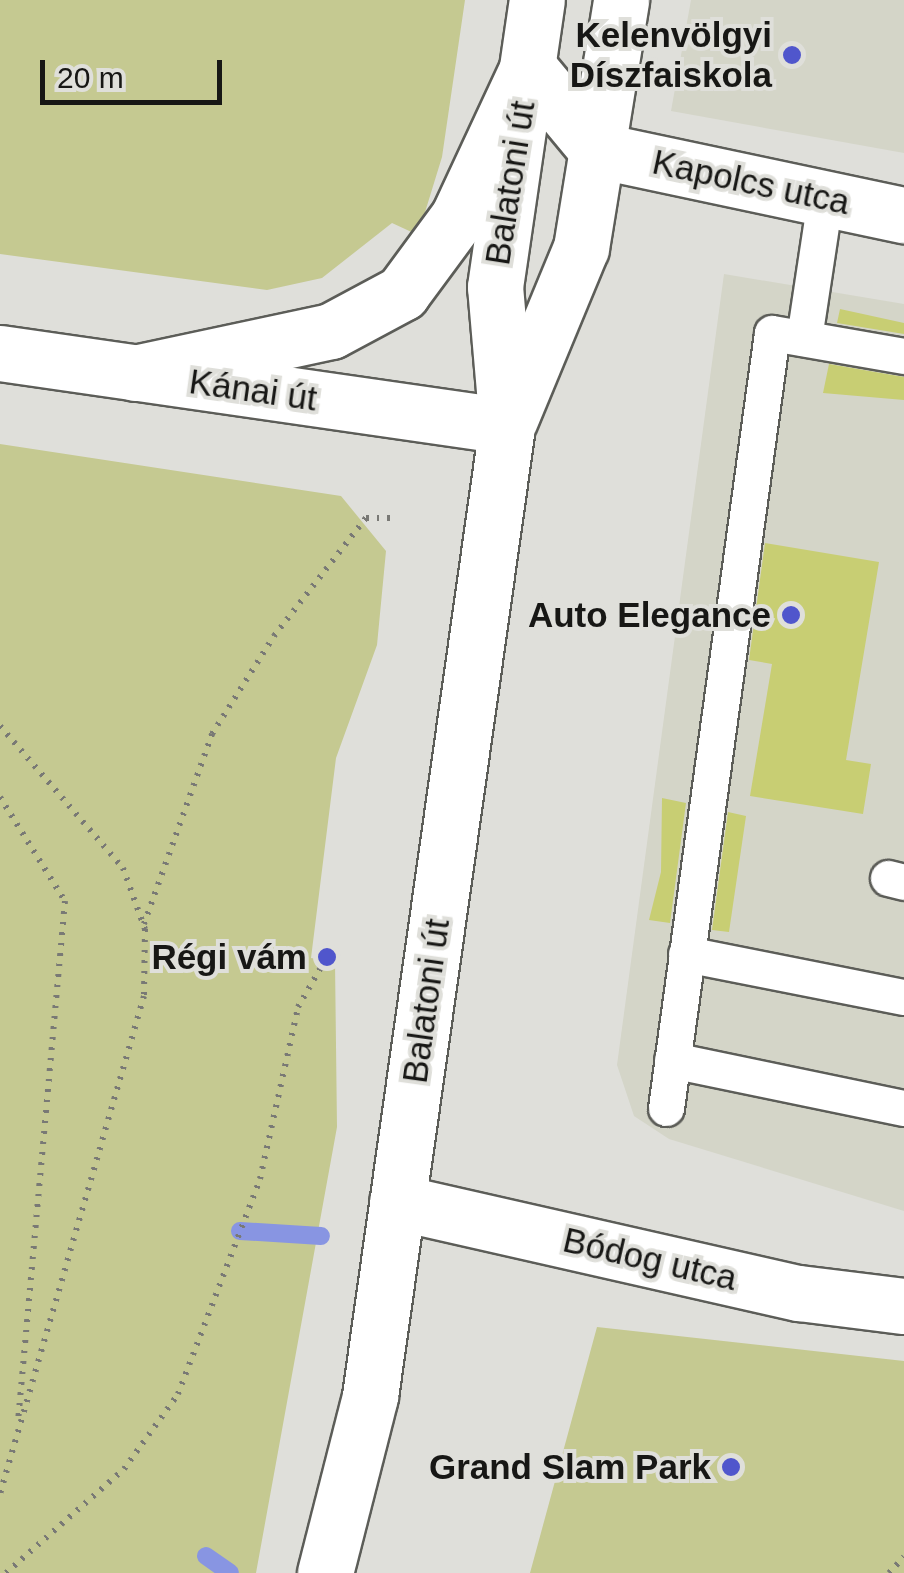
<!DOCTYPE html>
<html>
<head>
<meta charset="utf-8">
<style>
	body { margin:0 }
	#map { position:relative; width:904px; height:1573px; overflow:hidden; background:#dfdfda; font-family:Arial,sans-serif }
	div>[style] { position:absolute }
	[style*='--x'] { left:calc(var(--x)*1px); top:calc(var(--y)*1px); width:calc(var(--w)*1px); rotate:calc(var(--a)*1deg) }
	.built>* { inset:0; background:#d4d5c8 }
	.green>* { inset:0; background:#c5c991 }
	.stream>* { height:18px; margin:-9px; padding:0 9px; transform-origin:9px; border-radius:9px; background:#8895e2 }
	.building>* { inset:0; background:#c8ce73 }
	.path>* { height:6px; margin-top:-3px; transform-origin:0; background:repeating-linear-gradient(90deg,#797975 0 2.5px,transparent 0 10.5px) }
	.roads { filter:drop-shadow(2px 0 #5c5d58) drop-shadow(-2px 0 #5c5d58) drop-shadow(0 2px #5c5d58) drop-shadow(0 -2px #5c5d58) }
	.lane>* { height:35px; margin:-17.5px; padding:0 17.5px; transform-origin:17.5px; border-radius:17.5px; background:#fff }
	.street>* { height:55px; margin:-27.5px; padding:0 27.5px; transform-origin:27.5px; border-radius:27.5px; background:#fff }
	.primary>* { height:55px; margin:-27.5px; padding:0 27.5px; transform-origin:27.5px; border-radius:27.5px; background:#fff }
	.dots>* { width:28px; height:28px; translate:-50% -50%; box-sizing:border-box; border:5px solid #dfdfda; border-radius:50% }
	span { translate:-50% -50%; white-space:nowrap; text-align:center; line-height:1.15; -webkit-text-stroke:8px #dfdfda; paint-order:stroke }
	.poi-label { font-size:35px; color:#171715; font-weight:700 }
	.right { translate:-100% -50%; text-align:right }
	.street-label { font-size:35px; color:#171715 }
	.scale { position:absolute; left:40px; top:60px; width:182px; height:45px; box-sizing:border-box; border:5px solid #171715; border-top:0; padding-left:12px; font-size:30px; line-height:35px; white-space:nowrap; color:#171715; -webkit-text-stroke:8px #dfdfda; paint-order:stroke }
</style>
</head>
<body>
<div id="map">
	<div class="built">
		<i style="clip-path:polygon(691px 0,904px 0,904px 153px,671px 111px)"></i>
		<i style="clip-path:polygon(724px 274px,904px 304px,904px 1211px,669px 1139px,634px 1116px,617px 1065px)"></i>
	</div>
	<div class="green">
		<i style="clip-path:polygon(0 0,465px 0,442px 157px,418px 235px,392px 223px,322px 278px,267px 290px,0 254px)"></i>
		<i style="clip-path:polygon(0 444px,341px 496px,386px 551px,377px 645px,336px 758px,311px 958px,335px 962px,337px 1127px,256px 1573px,0 1573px)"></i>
		<i style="clip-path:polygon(597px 1327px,904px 1361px,904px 1573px,530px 1573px)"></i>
	</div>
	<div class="stream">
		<i style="--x:240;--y:1231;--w:81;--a:3.5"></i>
		<i style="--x:206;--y:1556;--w:29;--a:35"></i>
	</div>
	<div class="building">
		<i style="clip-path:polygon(840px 309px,904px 323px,904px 334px,837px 323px)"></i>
		<i style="clip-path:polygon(829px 364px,904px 377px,904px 400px,823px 393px)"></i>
		<i style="clip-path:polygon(765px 543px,879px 562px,846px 760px,871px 764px,863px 814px,750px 796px,772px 664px,749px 660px)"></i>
		<i style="clip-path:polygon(662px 798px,686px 803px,670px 923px,649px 920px,661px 872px)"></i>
		<i style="clip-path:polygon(728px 812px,746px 816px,729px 932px,712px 930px)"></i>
	</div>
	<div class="path">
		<i style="--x:0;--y:726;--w:188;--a:49.1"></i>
		<i style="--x:123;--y:868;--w:65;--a:70.2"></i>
		<i style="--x:145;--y:929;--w:67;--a:90.9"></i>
		<i style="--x:144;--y:996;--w:518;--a:106.13"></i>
		<i style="--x:0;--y:797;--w:123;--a:58"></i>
		<i style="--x:65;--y:901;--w:522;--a:95.16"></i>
		<i style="--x:144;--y:924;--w:202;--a:-70.3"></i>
		<i style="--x:212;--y:734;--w:116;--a:-57.7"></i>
		<i style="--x:274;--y:636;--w:150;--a:-52.1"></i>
		<i style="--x:366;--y:518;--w:26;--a:0"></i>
		<i style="--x:6;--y:1573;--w:157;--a:-41.4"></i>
		<i style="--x:124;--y:1469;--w:92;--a:-54.2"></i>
		<i style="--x:178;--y:1394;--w:230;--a:-69.1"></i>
		<i style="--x:260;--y:1179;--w:176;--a:-77.5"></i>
		<i style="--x:298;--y:1007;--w:58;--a:-59.9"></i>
		<i style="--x:889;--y:1573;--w:22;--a:-47"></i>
	</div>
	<div class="roads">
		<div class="lane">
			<i style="--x:804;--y:338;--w:141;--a:-81.4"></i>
			<i style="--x:888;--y:878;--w:16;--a:14"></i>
			<i style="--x:686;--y:954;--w:222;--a:11.2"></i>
			<i style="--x:672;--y:1060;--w:237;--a:11.7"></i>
			<i style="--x:666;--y:1108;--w:782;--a:-82.21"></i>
			<i style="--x:772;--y:333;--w:134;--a:9.9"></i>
		</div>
		<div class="street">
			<i style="--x:0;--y:353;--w:512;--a:8.19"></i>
			<i style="--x:135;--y:373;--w:200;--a:-12.1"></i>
			<i style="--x:331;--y:331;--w:81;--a:-28.2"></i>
			<i style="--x:402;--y:293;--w:94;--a:-53.6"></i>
			<i style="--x:458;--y:217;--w:166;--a:-65"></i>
			<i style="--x:528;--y:67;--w:108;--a:50.3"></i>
			<i style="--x:597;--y:150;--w:314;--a:12"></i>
			<i style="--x:397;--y:1202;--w:412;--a:12.8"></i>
			<i style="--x:799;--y:1293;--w:106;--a:7.1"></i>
		</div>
		<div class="primary">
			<i style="--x:510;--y:419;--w:185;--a:-67.5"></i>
			<i style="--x:581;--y:248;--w:251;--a:-80.8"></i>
			<i style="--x:325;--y:1573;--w:183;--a:-75.7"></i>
			<i style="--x:370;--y:1396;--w:980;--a:-81.96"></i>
			<i style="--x:507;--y:426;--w:140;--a:-94.9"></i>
			<i style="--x:495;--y:287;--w:290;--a:-81.7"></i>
		</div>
	</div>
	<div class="dots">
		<i style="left:792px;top:55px;background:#5056cc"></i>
		<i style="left:791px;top:615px;background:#5056cc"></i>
		<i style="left:327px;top:957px;background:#5056cc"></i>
		<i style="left:731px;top:1467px;background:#5056cc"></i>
	</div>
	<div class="poi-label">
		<span class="right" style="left:772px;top:55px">Kelenvölgyi<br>Díszfaiskola</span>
		<span class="right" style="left:771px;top:615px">Auto Elegance</span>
		<span class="right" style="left:307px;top:957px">Régi vám</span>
		<span class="right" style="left:711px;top:1467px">Grand Slam Park</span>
	</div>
	<div class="street-label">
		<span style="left:751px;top:182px;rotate:12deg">Kapolcs utca</span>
		<span style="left:510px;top:183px;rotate:-81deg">Balatoni út</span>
		<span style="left:253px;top:390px;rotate:8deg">Kánai út</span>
		<span style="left:426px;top:1001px;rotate:-82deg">Balatoni út</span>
		<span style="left:650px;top:1259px;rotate:13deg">Bódog utca</span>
	</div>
	<div class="scale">20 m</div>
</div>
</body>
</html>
